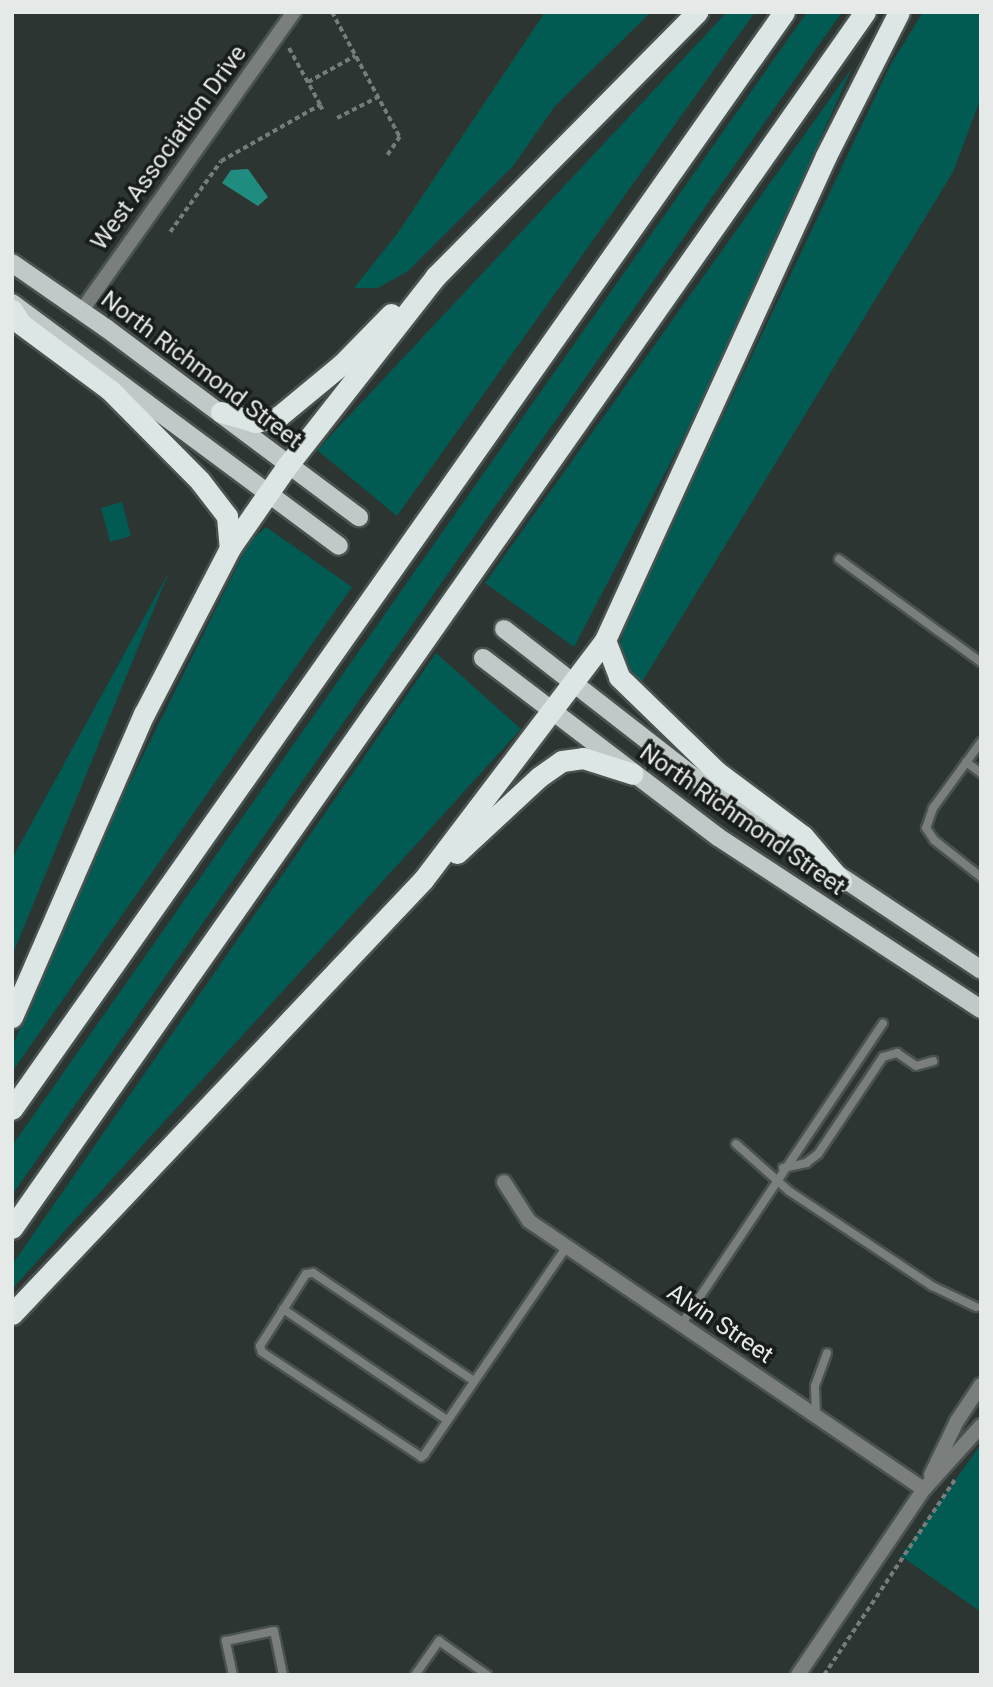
<!DOCTYPE html>
<html>
<head>
<meta charset="utf-8">
<style>
	body { margin:0 }
	#map { position:relative; width:993px; height:1687px; overflow:hidden; background:#2d3533; font-family:Roboto,sans-serif }
	div>[style] { position:absolute }
	[style*='--x'] { left:calc(var(--x)*1px); top:calc(var(--y)*1px); width:calc(var(--w)*1px); rotate:calc(var(--a)*1deg) }
	.green>* { inset:0; background:#025b52 }
	.water>* { inset:0; background:#208c7f }
	.path>* { height:3.5px; margin-top:-1.75px; transform-origin:0; background:repeating-linear-gradient(90deg,#757c7b 0 5px,transparent 0 8.5px) }
	.roads { filter:drop-shadow(2px 0 #4a5250) drop-shadow(-2px 0 #4a5250) drop-shadow(0 2px #4a5250) drop-shadow(0 -2px #4a5250) }
	.service>* { height:8px; margin:-4px; padding:0 4px; transform-origin:4px; border-radius:4px; background:#7a7e7d }
	.minor>* { height:14px; margin:-7px; padding:0 7px; transform-origin:7px; border-radius:7px; background:#7a7e7d }
	.tertiary>* { height:14px; margin:-7px; padding:0 7px; transform-origin:7px; border-radius:7px; background:#7a7e7d }
	.primary>* { height:18px; margin:-9px; padding:0 9px; transform-origin:9px; border-radius:9px; background:#c0c9c7 }
	.motorway>* { height:21px; margin:-10.5px; padding:0 10.5px; transform-origin:10.5px; border-radius:10.5px; background:#dce6e4 }
	span { translate:-50% -50%; white-space:nowrap; text-align:center; line-height:1.15; -webkit-text-stroke:7px #181c1b; paint-order:stroke }
	.street-label { font-size:24px; color:#e5eae9 }
	.frame { position:absolute; inset:0; border:14px solid #e5eae9; pointer-events:none }
</style>
</head>
<body>
<div id="map">
	<div class="green">
		<i style="clip-path:polygon(545px 12px,651px 12px,555px 106px,514px 165px,408px 271px,378px 288px,354px 288px,397px 234px)"></i>
		<i style="clip-path:polygon(727px 12px,755px 12px,397px 516px,317px 450px)"></i>
		<i style="clip-path:polygon(807px 12px,842px 12px,12px 1195px,12px 1146px)"></i>
		<i style="clip-path:polygon(923px 12px,981px 12px,981px 98px,953px 172px,639px 687px,625px 670px,619px 649px,628px 615px,891px 64px)"></i>
		<i style="clip-path:polygon(852px 68px,703px 400px,574px 647px,485px 583px)"></i>
		<i style="clip-path:polygon(122px 502px,131px 536px,110px 542px,101px 508px)"></i>
		<i style="clip-path:polygon(266px 527px,352px 587px,12px 1072px,12px 1047px,106px 830px,249px 542px)"></i>
		<i style="clip-path:polygon(169px 572px,12px 956px,12px 859px)"></i>
		<i style="clip-path:polygon(436px 653px,521px 729px,12px 1289px,12px 1265px)"></i>
		<i style="clip-path:polygon(981px 1444px,981px 1612px,901px 1556px)"></i>
	</div>
	<div class="water">
		<i style="clip-path:polygon(248px 169px,268px 197px,258px 206px,222px 183px,231px 170px)"></i>
	</div>
	<div class="path">
		<i style="--x:332;--y:12;--w:142;--a:61.5"></i>
		<i style="--x:400;--y:137;--w:22;--a:124"></i>
		<i style="--x:308;--y:82;--w:54;--a:-29"></i>
		<i style="--x:320;--y:105;--w:8;--a:60"></i>
		<i style="--x:337;--y:118;--w:46;--a:-27.1"></i>
		<i style="--x:170;--y:232;--w:87;--a:-54.3"></i>
		<i style="--x:221;--y:161;--w:114;--a:-29.5"></i>
		<i style="--x:320;--y:105;--w:66;--a:-118.9"></i>
		<i style="--x:824;--y:1675;--w:236;--a:-56.2"></i>
	</div>
	<div class="roads">
		<div class="service">
			<i style="--x:839;--y:559;--w:175;--a:36"></i>
			<i style="--x:981;--y:742;--w:82;--a:126"></i>
			<i style="--x:933;--y:808;--w:21;--a:109"></i>
			<i style="--x:926;--y:828;--w:14;--a:56"></i>
			<i style="--x:934;--y:840;--w:60;--a:38.2"></i>
			<i style="--x:966;--y:762;--w:19;--a:36"></i>
			<i style="--x:736;--y:1144;--w:71;--a:41.6"></i>
			<i style="--x:789;--y:1191;--w:172;--a:33.6"></i>
			<i style="--x:932;--y:1286;--w:49;--a:25.5"></i>
			<i style="--x:783;--y:1168;--w:24;--a:-12"></i>
			<i style="--x:806;--y:1163;--w:15;--a:-37"></i>
			<i style="--x:818;--y:1154;--w:117;--a:-56.2"></i>
			<i style="--x:883;--y:1057;--w:15;--a:-16"></i>
			<i style="--x:897;--y:1053;--w:23;--a:34"></i>
			<i style="--x:916;--y:1066;--w:18;--a:-16"></i>
			<i style="--x:283;--y:1309;--w:198;--a:34.1"></i>
			<i style="--x:681;--y:1325;--w:363;--a:-56.2"></i>
			<i style="--x:474;--y:1381;--w:194;--a:-146.1"></i>
			<i style="--x:313;--y:1273;--w:7;--a:172"></i>
			<i style="--x:306;--y:1274;--w:85;--a:122.6"></i>
			<i style="--x:260;--y:1346;--w:6;--a:72"></i>
			<i style="--x:262;--y:1352;--w:191;--a:33.4"></i>
			<i style="--x:421;--y:1457;--w:4;--a:-34"></i>
			<i style="--x:424;--y:1455;--w:253;--a:-55.6"></i>
			<i style="--x:816;--y:1416;--w:30;--a:-92"></i>
			<i style="--x:815;--y:1386;--w:35;--a:-70"></i>
			<i style="--x:233;--y:1675;--w:35;--a:-102"></i>
			<i style="--x:226;--y:1641;--w:49;--a:-11.8"></i>
			<i style="--x:274;--y:1631;--w:45;--a:78.4"></i>
			<i style="--x:415;--y:1675;--w:42;--a:-54.8"></i>
			<i style="--x:439;--y:1641;--w:59;--a:35.3"></i>
		</div>
		<div class="minor">
			<i style="--x:82;--y:310;--w:366;--a:-54.6"></i>
			<i style="--x:504;--y:1182;--w:46;--a:57.3"></i>
			<i style="--x:529;--y:1221;--w:477;--a:34.2"></i>
		</div>
		<div class="tertiary">
			<i style="--x:931;--y:1475;--w:60;--a:-64.3"></i>
			<i style="--x:957;--y:1421;--w:43;--a:-56.3"></i>
			<i style="--x:798;--y:1675;--w:225;--a:-55.9"></i>
			<i style="--x:924;--y:1489;--w:85;--a:-47.9"></i>
		</div>
		<div class="primary">
			<i style="--x:12;--y:263;--w:114;--a:34.7"></i>
			<i style="--x:106;--y:328;--w:316;--a:36.8"></i>
			<i style="--x:12;--y:303;--w:407;--a:36.6"></i>
			<i style="--x:504;--y:629;--w:264;--a:37.9"></i>
			<i style="--x:712;--y:791;--w:323;--a:33.6"></i>
			<i style="--x:483;--y:658;--w:295;--a:37.3"></i>
			<i style="--x:718;--y:837;--w:314;--a:33.2"></i>
		</div>
		<div class="motorway">
			<i style="--x:12;--y:310;--w:17;--a:57"></i>
			<i style="--x:21;--y:324;--w:111;--a:36.6"></i>
			<i style="--x:110;--y:390;--w:128;--a:45.3"></i>
			<i style="--x:200;--y:481;--w:44;--a:52.4"></i>
			<i style="--x:227;--y:516;--w:32;--a:85"></i>
			<i style="--x:221;--y:412;--w:36;--a:16"></i>
			<i style="--x:256;--y:422;--w:23;--a:-13"></i>
			<i style="--x:278;--y:417;--w:83;--a:-39.6"></i>
			<i style="--x:342;--y:364;--w:70;--a:-45.6"></i>
			<i style="--x:605;--y:640;--w:40;--a:69"></i>
			<i style="--x:619;--y:677;--w:136;--a:44.1"></i>
			<i style="--x:717;--y:772;--w:107;--a:36.7"></i>
			<i style="--x:803;--y:836;--w:59;--a:49.8"></i>
			<i style="--x:457;--y:853;--w:112;--a:-42.8"></i>
			<i style="--x:539;--y:777;--w:28;--a:-35"></i>
			<i style="--x:562;--y:761;--w:21;--a:-8"></i>
			<i style="--x:583;--y:758;--w:52;--a:17.7"></i>
			<i style="--x:12;--y:1017;--w:331;--a:-66.5"></i>
			<i style="--x:144;--y:714;--w:187;--a:-62.6"></i>
			<i style="--x:230;--y:548;--w:100;--a:-55.2"></i>
			<i style="--x:287;--y:466;--w:240;--a:-51.9"></i>
			<i style="--x:435;--y:277;--w:373;--a:-45.3"></i>
			<i style="--x:12;--y:1109;--w:1341;--a:-54.86"></i>
			<i style="--x:12;--y:1228;--w:1485;--a:-54.95"></i>
			<i style="--x:12;--y:1314;--w:598;--a:-46.56"></i>
			<i style="--x:423;--y:880;--w:301;--a:-52.8"></i>
			<i style="--x:605;--y:640;--w:532;--a:-65.46"></i>
			<i style="--x:826;--y:156;--w:161;--a:-63.1"></i>
		</div>
	</div>
	<div class="street-label">
		<span style="left:169px;top:148px;rotate:-54deg">West Association Drive</span>
		<span style="left:201px;top:370px;rotate:37deg">North Richmond Street</span>
		<span style="left:742px;top:820px;rotate:35deg">North Richmond Street</span>
		<span style="left:720px;top:1324px;rotate:34deg">Alvin Street</span>
	</div>
	<div class="frame"></div>
</div>
</body>
</html>
